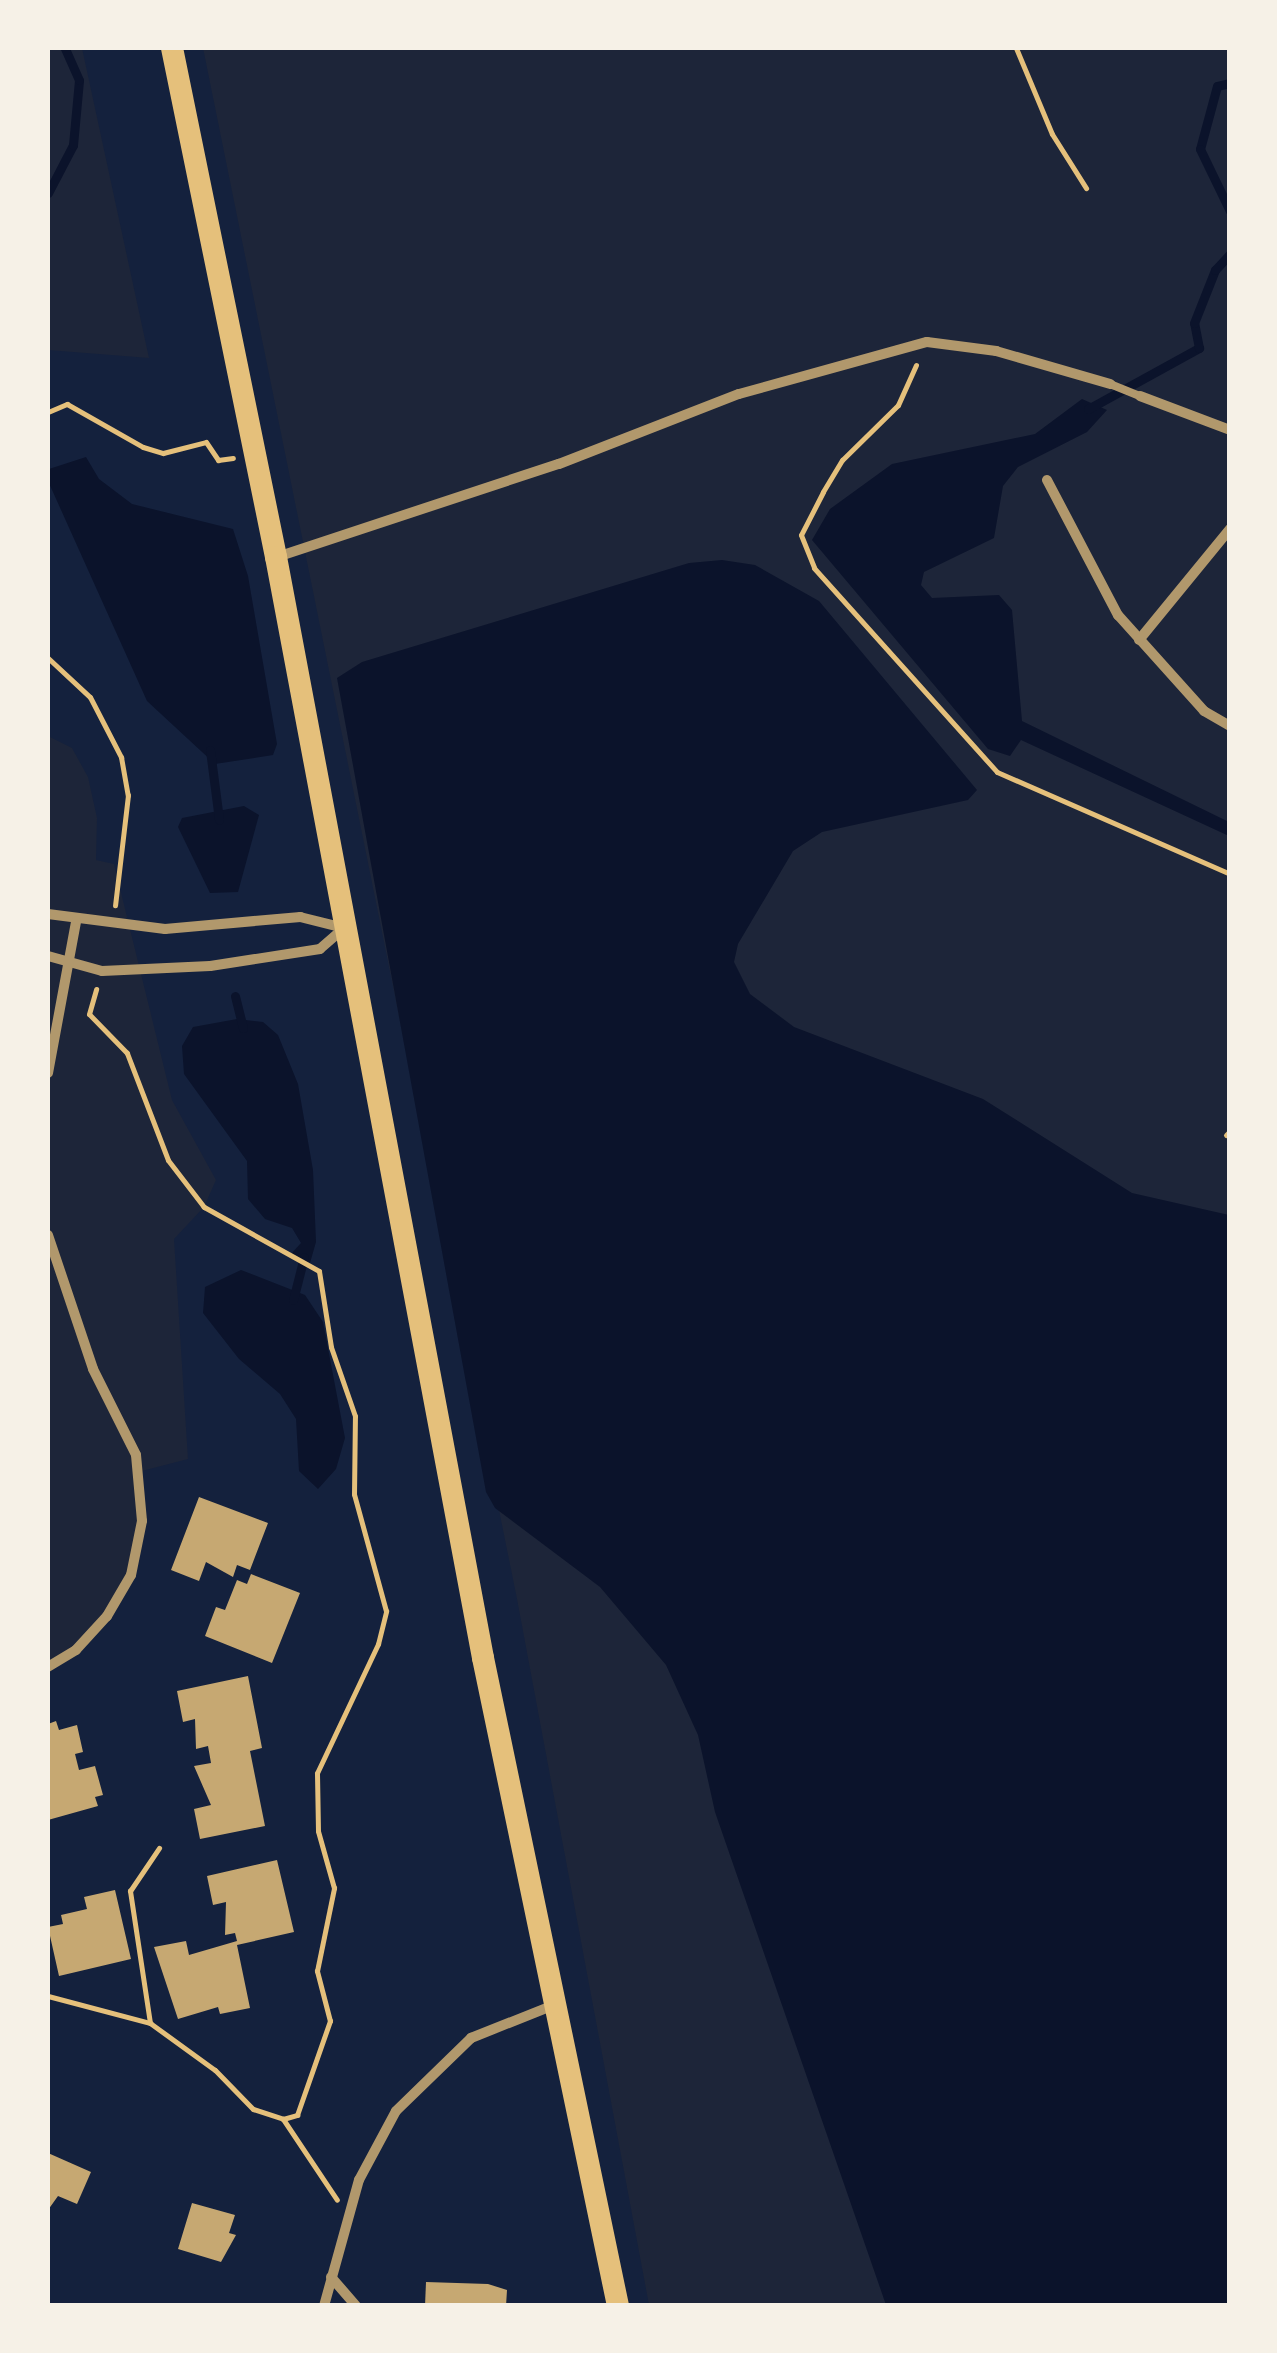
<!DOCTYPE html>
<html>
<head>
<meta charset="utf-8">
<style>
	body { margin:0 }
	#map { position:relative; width:1277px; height:2353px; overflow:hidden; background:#14213d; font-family:"Source Sans 3",sans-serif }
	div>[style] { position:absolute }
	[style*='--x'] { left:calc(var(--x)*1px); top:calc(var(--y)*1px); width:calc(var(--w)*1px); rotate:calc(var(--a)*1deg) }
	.green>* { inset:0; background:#1d2539 }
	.water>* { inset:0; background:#0b132b }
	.stream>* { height:9px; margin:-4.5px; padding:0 4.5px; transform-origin:4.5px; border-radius:4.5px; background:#0b132b }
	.building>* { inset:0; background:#c6a872 }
	.path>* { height:5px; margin:-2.5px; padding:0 2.5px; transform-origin:2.5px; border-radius:2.5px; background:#e5c07b }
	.service>* { height:8px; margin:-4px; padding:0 4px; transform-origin:4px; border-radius:4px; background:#b1986c }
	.minor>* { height:10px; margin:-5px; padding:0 5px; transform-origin:5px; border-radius:5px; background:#b1986c }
	.primary>* { height:22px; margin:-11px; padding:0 11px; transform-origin:11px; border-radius:11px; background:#e5c07b }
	span { translate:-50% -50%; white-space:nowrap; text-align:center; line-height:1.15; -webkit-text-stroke:8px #f6f1e7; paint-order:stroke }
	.frame { position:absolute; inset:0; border:50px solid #f6f1e7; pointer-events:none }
</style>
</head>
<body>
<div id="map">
	<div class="green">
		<i style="clip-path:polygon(48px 48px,82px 48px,149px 358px,48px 350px)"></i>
		<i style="clip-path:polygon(203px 48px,1229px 48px,1229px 2305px,649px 2305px,517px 1599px)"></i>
		<i style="clip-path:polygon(48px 736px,72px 748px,88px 777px,97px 818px,96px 860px,114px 864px,172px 1100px,216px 1180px,204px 1207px,174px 1239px,188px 1459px,138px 1472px,142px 1521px,131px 1575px,76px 1650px,48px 1667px)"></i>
	</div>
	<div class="water">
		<i style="clip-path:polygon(1082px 399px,1107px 410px,1087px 432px,1018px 467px,1003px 486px,994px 538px,924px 572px,921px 585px,932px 598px,999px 595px,1012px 610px,1022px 721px,1229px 822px,1229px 836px,1021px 740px,1010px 756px,988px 749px,812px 540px,830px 509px,892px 464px,1035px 434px)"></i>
		<i style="clip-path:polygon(86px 457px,99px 479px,132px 504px,233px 529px,248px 576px,277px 744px,273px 755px,215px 764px,147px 701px,48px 481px,49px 469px)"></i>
		<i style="clip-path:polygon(722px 560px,755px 565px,819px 601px,977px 790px,968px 800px,822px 832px,793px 851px,738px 944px,734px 962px,750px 994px,794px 1027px,983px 1099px,1132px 1193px,1229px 1215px,1229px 2305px,886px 2305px,715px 1812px,698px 1735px,666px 1665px,600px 1587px,495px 1508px,486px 1492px,337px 678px,362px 662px,689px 563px)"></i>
		<i style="clip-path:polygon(244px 806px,259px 815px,238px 892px,210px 893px,178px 827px,182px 818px)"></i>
		<i style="clip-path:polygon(237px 1019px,263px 1022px,278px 1035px,298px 1084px,313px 1170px,316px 1242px,310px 1263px,291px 1254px,301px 1243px,292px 1228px,265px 1219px,248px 1199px,247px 1161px,184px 1074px,182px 1046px,193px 1027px)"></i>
		<i style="clip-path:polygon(241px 1270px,305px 1295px,323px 1322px,345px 1438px,336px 1469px,318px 1489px,299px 1471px,296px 1419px,280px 1394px,239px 1359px,203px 1313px,205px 1287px)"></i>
	</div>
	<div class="stream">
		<i style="--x:1230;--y:83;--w:13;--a:167"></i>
		<i style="--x:1217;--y:86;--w:65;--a:105.1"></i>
		<i style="--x:1200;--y:149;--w:69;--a:64.2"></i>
		<i style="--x:48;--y:193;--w:54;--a:-62.5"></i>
		<i style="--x:73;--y:145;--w:65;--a:-84.7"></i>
		<i style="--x:79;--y:80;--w:35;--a:-114"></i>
		<i style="--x:1088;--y:409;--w:127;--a:-28.8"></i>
		<i style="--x:1199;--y:348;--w:25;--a:-101"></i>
		<i style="--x:1194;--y:323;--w:57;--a:-68.4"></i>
		<i style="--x:1215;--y:270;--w:22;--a:-47"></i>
		<i style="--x:210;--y:750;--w:70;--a:82.6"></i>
		<i style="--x:235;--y:996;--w:33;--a:76"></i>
		<i style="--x:293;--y:1300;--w:44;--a:-75.7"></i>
	</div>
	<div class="building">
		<i style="clip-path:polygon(199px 1497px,268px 1523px,250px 1570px,237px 1565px,233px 1577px,206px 1562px,199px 1581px,171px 1570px)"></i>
		<i style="clip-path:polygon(251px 1574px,300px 1593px,272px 1663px,205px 1636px,216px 1607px,225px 1610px,237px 1580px,247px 1584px)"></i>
		<i style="clip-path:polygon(248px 1676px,262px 1748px,250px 1751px,265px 1826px,200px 1839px,194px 1809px,211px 1805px,194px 1766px,211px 1763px,208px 1746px,196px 1749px,195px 1719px,183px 1722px,177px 1691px)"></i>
		<i style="clip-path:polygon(56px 1721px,59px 1730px,77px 1725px,83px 1752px,75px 1754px,79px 1770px,95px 1766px,103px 1795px,95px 1797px,98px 1806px,48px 1820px,48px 1724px)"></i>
		<i style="clip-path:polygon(277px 1860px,294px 1932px,237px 1945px,250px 2008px,220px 2014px,218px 2007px,178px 2019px,154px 1947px,186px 1941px,189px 1955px,237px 1941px,235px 1933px,225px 1935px,226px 1902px,213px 1905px,207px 1876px)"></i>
		<i style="clip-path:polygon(115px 1890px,131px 1959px,59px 1976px,48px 1927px,63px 1924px,61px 1915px,87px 1909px,84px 1897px)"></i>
		<i style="clip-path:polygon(48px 2153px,91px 2172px,77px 2204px,58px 2196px,48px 2210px)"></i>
		<i style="clip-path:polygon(192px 2203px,235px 2215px,229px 2233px,236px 2235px,221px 2262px,178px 2249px)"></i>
		<i style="clip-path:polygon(426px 2282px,488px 2284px,507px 2290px,506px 2306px,425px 2306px)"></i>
	</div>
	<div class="path">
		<i style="--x:1016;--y:48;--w:93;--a:67.3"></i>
		<i style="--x:1052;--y:134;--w:64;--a:57.8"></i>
		<i style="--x:916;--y:365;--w:44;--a:114.2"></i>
		<i style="--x:898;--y:405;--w:78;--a:135.5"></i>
		<i style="--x:842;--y:460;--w:37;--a:121"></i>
		<i style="--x:823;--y:492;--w:48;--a:117.1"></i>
		<i style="--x:801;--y:535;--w:35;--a:68"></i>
		<i style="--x:814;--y:568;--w:274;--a:48.1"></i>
		<i style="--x:997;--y:772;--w:254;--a:23.6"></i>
		<i style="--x:48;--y:412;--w:21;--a:-23"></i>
		<i style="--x:67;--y:404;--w:87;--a:29.5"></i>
		<i style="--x:143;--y:447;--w:21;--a:17"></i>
		<i style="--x:163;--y:453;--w:44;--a:-14.3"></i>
		<i style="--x:206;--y:442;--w:22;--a:56"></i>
		<i style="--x:218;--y:460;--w:15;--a:-8"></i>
		<i style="--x:48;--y:658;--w:57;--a:42.9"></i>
		<i style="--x:90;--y:697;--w:68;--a:62.7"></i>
		<i style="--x:121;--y:757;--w:39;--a:80"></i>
		<i style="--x:128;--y:795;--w:111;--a:96.7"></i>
		<i style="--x:1226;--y:1135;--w:6;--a:-45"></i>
		<i style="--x:48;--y:1996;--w:106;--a:14.8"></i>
		<i style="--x:150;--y:2023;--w:80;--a:35.9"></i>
		<i style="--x:215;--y:2070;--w:54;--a:45.7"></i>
		<i style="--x:253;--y:2109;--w:32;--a:18"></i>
		<i style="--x:283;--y:2119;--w:15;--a:-16"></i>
		<i style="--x:297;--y:2115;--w:100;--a:-70.7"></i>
		<i style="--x:330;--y:2021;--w:52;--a:-104.6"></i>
		<i style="--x:317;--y:1971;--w:85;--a:-78.4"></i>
		<i style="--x:334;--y:1888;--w:59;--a:-105.7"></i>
		<i style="--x:318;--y:1831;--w:58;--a:-91"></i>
		<i style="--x:317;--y:1773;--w:143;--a:-64.7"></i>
		<i style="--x:378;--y:1644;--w:34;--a:-76"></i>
		<i style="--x:386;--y:1611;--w:121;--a:-105.3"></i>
		<i style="--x:354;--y:1494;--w:78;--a:-89.3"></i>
		<i style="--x:355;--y:1416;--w:73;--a:-109.2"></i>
		<i style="--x:331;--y:1347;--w:77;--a:-99"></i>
		<i style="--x:319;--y:1271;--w:132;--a:-150.9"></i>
		<i style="--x:204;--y:1207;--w:59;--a:-127.5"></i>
		<i style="--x:168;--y:1160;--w:115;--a:-111"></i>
		<i style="--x:127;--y:1053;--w:54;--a:-134.3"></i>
		<i style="--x:89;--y:1014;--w:26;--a:-74"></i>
		<i style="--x:150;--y:2023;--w:134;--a:-98.6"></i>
		<i style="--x:130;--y:1891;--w:52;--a:-56"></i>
		<i style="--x:283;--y:2119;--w:97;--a:56.3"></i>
	</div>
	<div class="service">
		<i style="--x:1110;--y:384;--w:32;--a:22"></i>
	</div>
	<div class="minor">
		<i style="--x:1140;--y:396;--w:96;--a:20.7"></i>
		<i style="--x:1047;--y:480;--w:153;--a:62.3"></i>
		<i style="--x:1118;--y:615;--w:129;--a:48.1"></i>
		<i style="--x:1204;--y:711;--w:30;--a:30"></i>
		<i style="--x:277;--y:557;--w:297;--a:-18.3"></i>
		<i style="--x:559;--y:464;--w:193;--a:-21.3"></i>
		<i style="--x:739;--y:394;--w:195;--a:-15.5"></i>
		<i style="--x:927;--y:342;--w:70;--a:7.4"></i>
		<i style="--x:996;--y:351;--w:119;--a:16.1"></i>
		<i style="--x:1139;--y:640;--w:144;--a:-50.7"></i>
		<i style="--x:48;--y:914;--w:118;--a:7.3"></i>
		<i style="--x:165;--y:929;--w:136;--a:-5.1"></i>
		<i style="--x:300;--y:917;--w:45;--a:14"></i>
		<i style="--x:344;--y:928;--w:32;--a:139"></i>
		<i style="--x:320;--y:949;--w:111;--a:171.2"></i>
		<i style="--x:210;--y:966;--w:108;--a:177.3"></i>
		<i style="--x:102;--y:971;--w:56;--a:-164.5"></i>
		<i style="--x:48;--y:1073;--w:154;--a:-79.5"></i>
		<i style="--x:48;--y:1235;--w:141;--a:71.4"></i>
		<i style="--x:93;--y:1369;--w:96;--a:63.4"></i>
		<i style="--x:136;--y:1455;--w:66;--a:84.8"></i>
		<i style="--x:142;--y:1521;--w:55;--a:101.5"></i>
		<i style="--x:131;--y:1575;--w:48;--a:120.3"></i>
		<i style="--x:107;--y:1616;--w:46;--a:132.4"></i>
		<i style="--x:76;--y:1650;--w:33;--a:149"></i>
		<i style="--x:331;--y:2277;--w:38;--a:49"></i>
		<i style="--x:324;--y:2306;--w:131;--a:-74.5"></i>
		<i style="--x:359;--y:2180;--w:78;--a:-61.8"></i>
		<i style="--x:396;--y:2111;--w:105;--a:-44.2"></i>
		<i style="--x:471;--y:2038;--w:89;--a:-21.7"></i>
	</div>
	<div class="primary">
		<i style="--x:172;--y:48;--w:520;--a:78.45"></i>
		<i style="--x:276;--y:557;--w:1120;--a:79.35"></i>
		<i style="--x:483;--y:1658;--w:662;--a:78.23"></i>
	</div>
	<div class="frame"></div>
</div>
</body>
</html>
